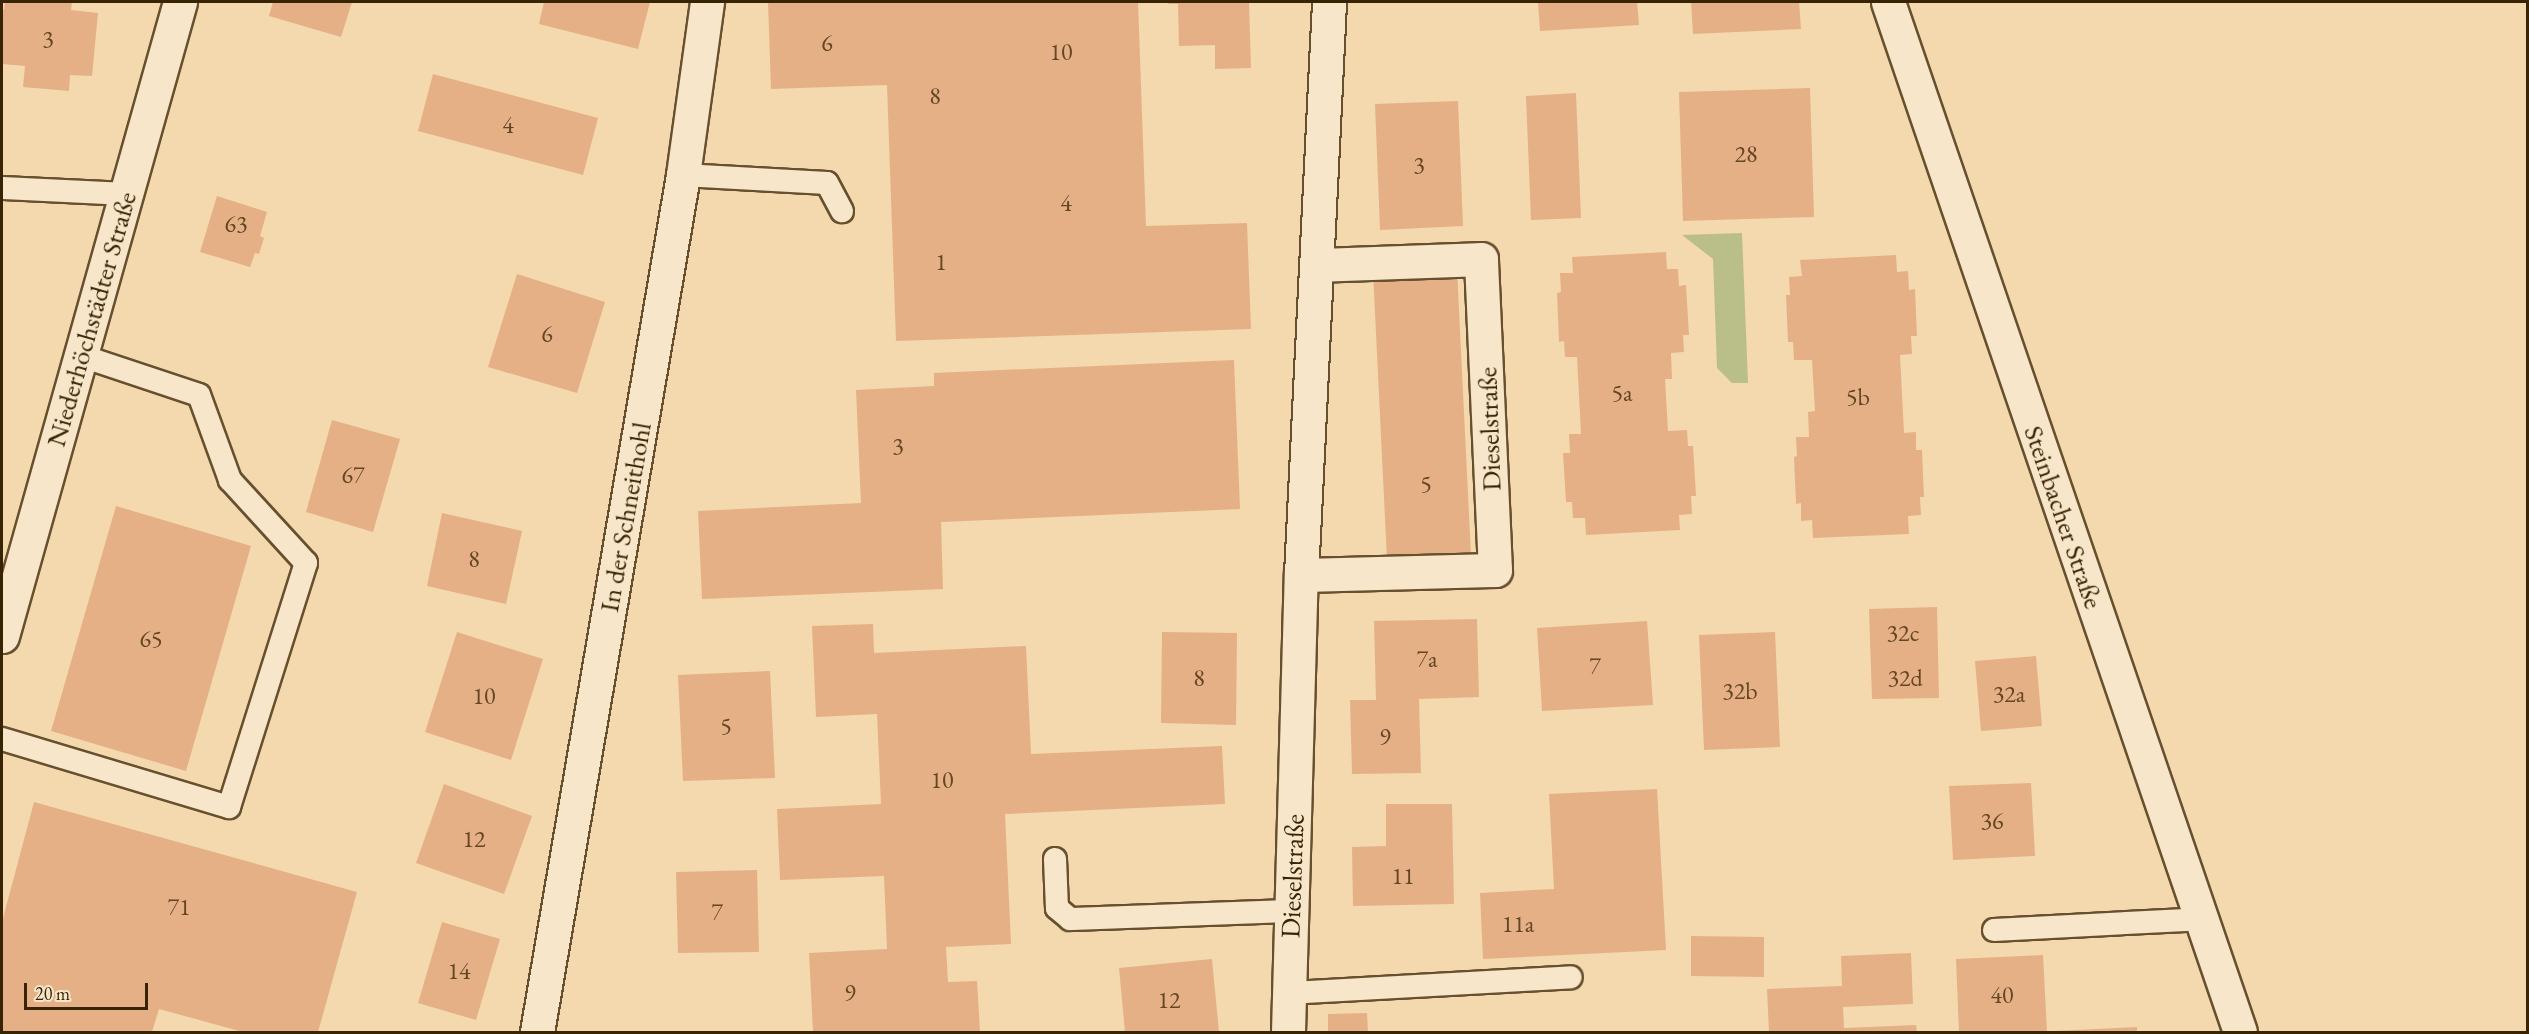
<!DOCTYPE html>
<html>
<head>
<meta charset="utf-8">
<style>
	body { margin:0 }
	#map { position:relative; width:2529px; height:1034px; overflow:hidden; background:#f3d9ad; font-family:"EB Garamond",serif }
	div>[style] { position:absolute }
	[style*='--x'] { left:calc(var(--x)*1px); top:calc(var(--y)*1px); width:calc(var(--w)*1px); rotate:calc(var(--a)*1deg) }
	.green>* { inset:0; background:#babf8a }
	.building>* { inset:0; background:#e6b086 }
	.roads { filter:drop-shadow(2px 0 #67502e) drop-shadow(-2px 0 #67502e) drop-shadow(0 2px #67502e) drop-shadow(0 -2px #67502e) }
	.lane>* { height:22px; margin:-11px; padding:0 11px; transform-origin:11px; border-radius:11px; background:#f7e6ca }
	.street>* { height:33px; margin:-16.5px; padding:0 16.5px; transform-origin:16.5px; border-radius:16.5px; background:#f7e6ca }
	.secondary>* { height:33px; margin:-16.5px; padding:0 16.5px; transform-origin:16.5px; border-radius:16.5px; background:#f7e6ca }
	span { translate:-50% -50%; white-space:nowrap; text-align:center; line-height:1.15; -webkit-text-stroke:4.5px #f7e6ca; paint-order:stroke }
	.number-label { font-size:24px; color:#644624 }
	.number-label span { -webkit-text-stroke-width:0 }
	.street-label { font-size:27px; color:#382303 }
	.frame { position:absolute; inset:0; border:3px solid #382303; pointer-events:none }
	.scale { position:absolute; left:24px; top:983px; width:124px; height:27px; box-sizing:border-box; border:3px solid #382303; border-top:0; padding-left:8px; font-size:18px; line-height:21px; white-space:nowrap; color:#382303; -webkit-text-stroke:4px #f7e6ca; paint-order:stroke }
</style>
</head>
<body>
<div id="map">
	<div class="green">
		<i style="clip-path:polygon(1742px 233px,1748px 383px,1732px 383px,1717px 368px,1713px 259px,1682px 235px)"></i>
	</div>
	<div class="building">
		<i style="clip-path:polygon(5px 2px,72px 2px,71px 10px,98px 13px,92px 76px,70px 75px,69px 91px,23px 87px,25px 66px,2px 64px,2px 10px,4px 10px)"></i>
		<i style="clip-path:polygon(273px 2px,352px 2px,341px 37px,269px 16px)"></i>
		<i style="clip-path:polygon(544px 2px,650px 2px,638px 49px,539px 24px)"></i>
		<i style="clip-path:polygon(768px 2px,1138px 2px,1146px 226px,1247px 223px,1251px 329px,896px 341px,887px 85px,771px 89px)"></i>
		<i style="clip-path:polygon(1168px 2px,1249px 2px,1251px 68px,1215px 69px,1215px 45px,1179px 46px,1178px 4px,1168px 4px)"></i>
		<i style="clip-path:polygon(1538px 2px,1637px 2px,1639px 25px,1540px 31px)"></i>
		<i style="clip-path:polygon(1691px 2px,1799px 2px,1801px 29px,1693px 34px)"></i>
		<i style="clip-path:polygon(433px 74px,598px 118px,583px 175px,418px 131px)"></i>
		<i style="clip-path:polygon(1810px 88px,1814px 217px,1683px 221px,1679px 92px)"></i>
		<i style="clip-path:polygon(1576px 93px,1581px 218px,1531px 220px,1526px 96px)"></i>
		<i style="clip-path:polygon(1458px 101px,1463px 226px,1380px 230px,1375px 104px)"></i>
		<i style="clip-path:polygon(217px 196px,267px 212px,260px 236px,264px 238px,259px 254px,255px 253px,250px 267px,200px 252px)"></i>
		<i style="clip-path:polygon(1666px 252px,1667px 269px,1678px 269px,1679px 286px,1686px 285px,1689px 335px,1683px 335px,1684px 352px,1671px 353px,1672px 379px,1665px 379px,1668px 431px,1687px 430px,1688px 446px,1693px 446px,1696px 496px,1691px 496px,1692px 514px,1679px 515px,1680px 530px,1586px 535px,1585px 518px,1573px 518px,1572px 502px,1566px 502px,1563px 453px,1570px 453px,1569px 434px,1581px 434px,1577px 357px,1565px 357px,1564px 341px,1559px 342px,1557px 293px,1561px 292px,1560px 273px,1573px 273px,1572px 257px)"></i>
		<i style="clip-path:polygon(1896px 255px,1897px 272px,1908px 271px,1909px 290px,1915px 289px,1917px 336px,1911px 336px,1912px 354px,1900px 355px,1904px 433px,1916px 432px,1916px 450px,1922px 450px,1924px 497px,1920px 497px,1921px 515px,1908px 516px,1909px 534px,1813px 538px,1812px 520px,1801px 521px,1801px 503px,1796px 504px,1794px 457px,1797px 456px,1796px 437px,1809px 437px,1808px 412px,1815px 411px,1812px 360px,1794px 360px,1793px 342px,1788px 342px,1786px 295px,1790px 295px,1789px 277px,1802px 276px,1800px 260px)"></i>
		<i style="clip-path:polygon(1457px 269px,1471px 556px,1387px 559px,1373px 272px)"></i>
		<i style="clip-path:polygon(517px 274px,605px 302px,577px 393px,488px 367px)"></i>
		<i style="clip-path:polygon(1234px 360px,1240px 509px,941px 522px,943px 589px,702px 599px,698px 511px,861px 503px,856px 390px,934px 386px,934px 373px)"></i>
		<i style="clip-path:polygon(332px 420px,400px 439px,373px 532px,306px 512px)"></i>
		<i style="clip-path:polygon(116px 506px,251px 546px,186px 771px,51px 731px)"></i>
		<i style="clip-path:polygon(442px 513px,522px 531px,506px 604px,427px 586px)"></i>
		<i style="clip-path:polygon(1937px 607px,1939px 698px,1872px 699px,1869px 609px)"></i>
		<i style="clip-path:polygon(1477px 619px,1479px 697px,1419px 699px,1421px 773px,1352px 774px,1350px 700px,1376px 700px,1374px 621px)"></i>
		<i style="clip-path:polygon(1647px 621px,1653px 705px,1542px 711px,1537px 628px)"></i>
		<i style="clip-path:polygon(873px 624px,874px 653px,1026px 646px,1031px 754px,1222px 746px,1225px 804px,1005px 814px,1011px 944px,946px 947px,948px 982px,977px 981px,980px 1032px,813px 1032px,809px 953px,887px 949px,884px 876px,780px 880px,777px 809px,881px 804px,877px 714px,816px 717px,812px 626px)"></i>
		<i style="clip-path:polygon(457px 632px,543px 659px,511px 760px,425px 732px)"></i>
		<i style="clip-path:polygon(1162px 632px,1237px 633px,1236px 725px,1161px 723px)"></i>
		<i style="clip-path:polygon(1775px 632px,1780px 747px,1704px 750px,1699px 635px)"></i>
		<i style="clip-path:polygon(2036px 656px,2042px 726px,1981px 731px,1975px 661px)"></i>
		<i style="clip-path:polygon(770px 671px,775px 778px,683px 781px,678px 675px)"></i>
		<i style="clip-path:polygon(2031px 783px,2035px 856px,1953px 860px,1949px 786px)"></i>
		<i style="clip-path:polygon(444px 784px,532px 816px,504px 894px,416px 863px)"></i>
		<i style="clip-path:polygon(1657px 789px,1666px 950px,1483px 959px,1480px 893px,1554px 889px,1549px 794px)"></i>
		<i style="clip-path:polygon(34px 802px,357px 892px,318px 1032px,243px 1032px,159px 1009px,152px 1032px,2px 1032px,2px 922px)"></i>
		<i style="clip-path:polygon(1386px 804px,1452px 804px,1454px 904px,1353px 906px,1352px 847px,1386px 846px)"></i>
		<i style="clip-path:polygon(757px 870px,759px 952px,678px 953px,676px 872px)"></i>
		<i style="clip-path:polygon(442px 922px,500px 939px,476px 1020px,418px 1003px)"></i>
		<i style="clip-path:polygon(1691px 936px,1764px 937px,1764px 977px,1691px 976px)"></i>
		<i style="clip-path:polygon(1911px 953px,1913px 1004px,1843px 1007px,1844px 1028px,1916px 1025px,1917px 1032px,1769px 1032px,1767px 989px,1842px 986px,1841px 956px)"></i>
		<i style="clip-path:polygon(2043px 955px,2047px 1032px,1959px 1032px,1956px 959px)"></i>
		<i style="clip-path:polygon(1212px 959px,1219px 1032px,1125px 1032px,1119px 968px)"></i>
		<i style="clip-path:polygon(1367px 1013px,1368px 1032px,1328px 1032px,1328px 1014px)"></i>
		<i style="clip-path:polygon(2137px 1027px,2137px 1032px,2055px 1032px,2055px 1031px)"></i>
	</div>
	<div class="roads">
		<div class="lane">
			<i style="--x:683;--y:175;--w:144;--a:3.2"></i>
			<i style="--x:827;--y:183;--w:32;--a:62"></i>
			<i style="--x:2;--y:188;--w:124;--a:2.8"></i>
			<i style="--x:2;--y:739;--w:237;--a:16.7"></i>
			<i style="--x:229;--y:807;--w:256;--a:-72.5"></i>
			<i style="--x:306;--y:563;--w:113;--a:-132.5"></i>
			<i style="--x:230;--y:480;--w:90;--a:-110"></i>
			<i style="--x:199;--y:395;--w:123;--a:-161.6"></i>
			<i style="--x:1055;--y:859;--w:49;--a:87.7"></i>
			<i style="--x:1057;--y:908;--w:17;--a:40"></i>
			<i style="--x:1070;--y:919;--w:221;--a:-2.1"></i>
			<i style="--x:1994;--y:930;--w:207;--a:-3"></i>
			<i style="--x:1289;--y:993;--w:282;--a:-3.2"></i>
		</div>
		<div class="street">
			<i style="--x:1888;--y:2;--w:1088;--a:71.13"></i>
			<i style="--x:1301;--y:575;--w:194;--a:-1.5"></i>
			<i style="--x:1495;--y:570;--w:311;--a:-92.6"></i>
			<i style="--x:1481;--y:259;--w:164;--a:177.9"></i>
			<i style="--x:537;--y:1032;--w:869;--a:-80.33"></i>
			<i style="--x:683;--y:175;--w:175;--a:-82.1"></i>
			<i style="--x:1288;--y:1032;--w:457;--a:-88.4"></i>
			<i style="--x:1301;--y:575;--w:574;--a:-87.2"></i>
		</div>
		<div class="secondary">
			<i style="--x:2;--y:636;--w:659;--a:-74.32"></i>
		</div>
	</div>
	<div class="number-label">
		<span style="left:48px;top:39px">3</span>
		<span style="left:827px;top:43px">6</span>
		<span style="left:1061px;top:52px">10</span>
		<span style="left:935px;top:96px">8</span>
		<span style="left:508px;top:125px">4</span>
		<span style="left:1746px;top:154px">28</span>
		<span style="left:1419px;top:165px">3</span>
		<span style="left:1066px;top:203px">4</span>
		<span style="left:236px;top:224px">63</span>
		<span style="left:941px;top:262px">1</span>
		<span style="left:547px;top:334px">6</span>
		<span style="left:1622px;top:393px">5a</span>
		<span style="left:1858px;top:397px">5b</span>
		<span style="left:898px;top:446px">3</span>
		<span style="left:353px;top:475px">67</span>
		<span style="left:1426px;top:484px">5</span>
		<span style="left:474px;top:559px">8</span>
		<span style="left:1903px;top:633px">32c</span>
		<span style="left:151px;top:639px">65</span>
		<span style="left:1427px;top:659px">7a</span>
		<span style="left:1595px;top:666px">7</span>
		<span style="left:1199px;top:678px">8</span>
		<span style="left:1905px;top:678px">32d</span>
		<span style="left:1740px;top:691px">32b</span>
		<span style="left:2009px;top:694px">32a</span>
		<span style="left:484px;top:696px">10</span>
		<span style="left:726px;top:726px">5</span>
		<span style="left:1385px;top:737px">9</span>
		<span style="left:942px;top:780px">10</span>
		<span style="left:1992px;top:821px">36</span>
		<span style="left:474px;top:839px">12</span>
		<span style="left:1403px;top:876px">11</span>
		<span style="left:179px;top:907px">71</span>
		<span style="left:717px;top:912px">7</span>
		<span style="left:1518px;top:924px">11a</span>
		<span style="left:459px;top:971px">14</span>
		<span style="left:850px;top:993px">9</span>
		<span style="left:2002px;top:995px">40</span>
		<span style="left:1169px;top:1000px">12</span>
	</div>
	<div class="street-label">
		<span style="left:91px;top:319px;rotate:-74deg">Niederhöchstädter Straße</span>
		<span style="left:1489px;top:429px;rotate:-92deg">Dieselstraße</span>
		<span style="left:625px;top:517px;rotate:-80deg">In der Schneithohl</span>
		<span style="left:2064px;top:517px;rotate:71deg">Steinbacher Straße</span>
		<span style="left:1292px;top:876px;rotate:-88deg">Dieselstraße</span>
	</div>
	<div class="frame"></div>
	<div class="scale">20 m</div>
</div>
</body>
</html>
